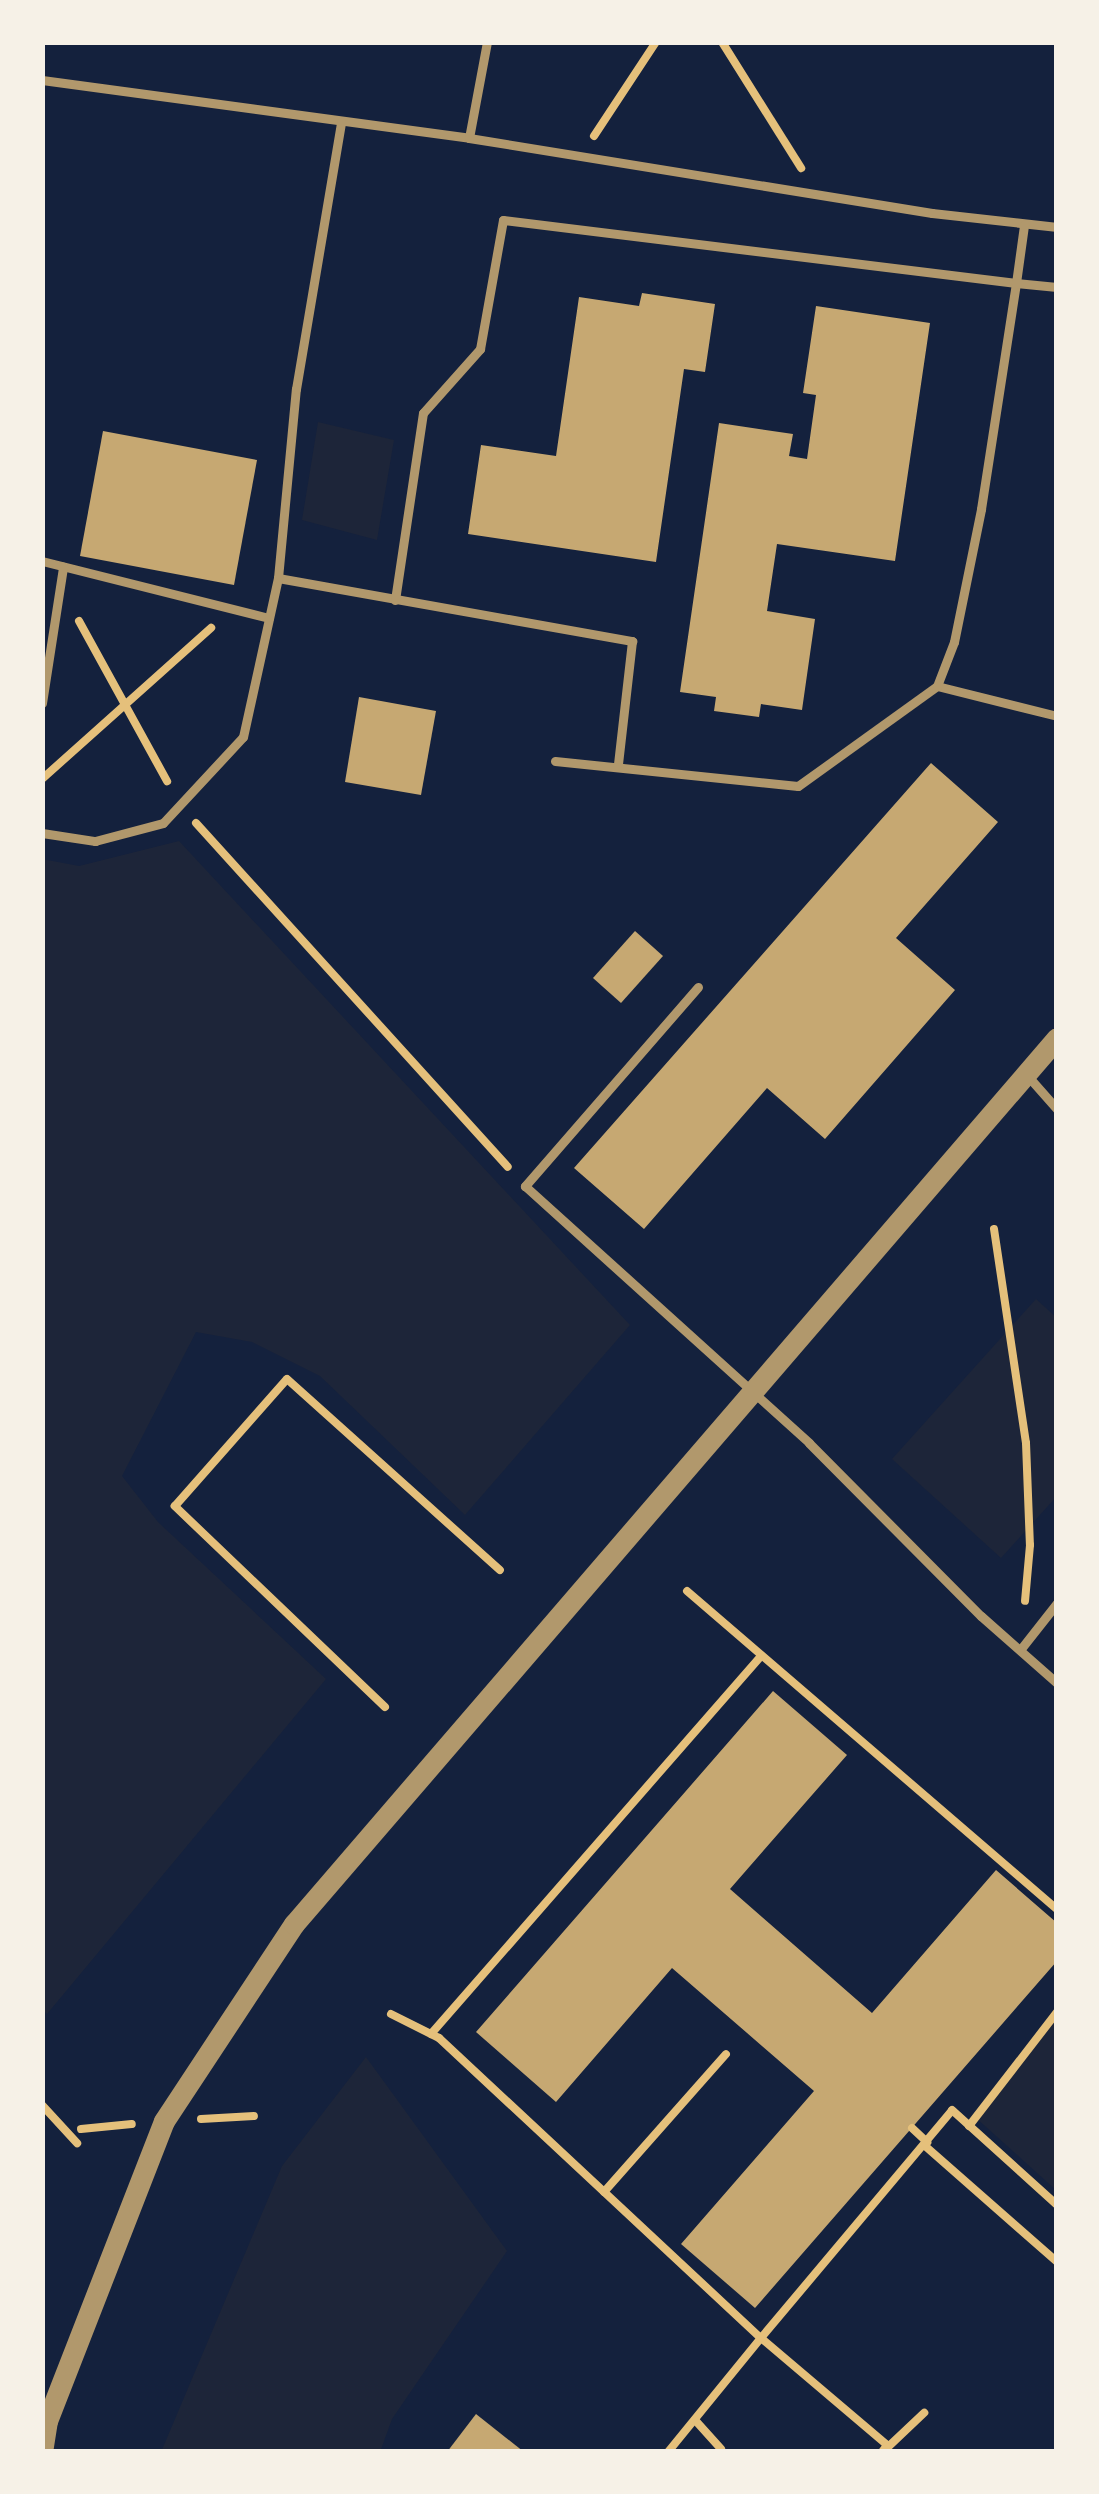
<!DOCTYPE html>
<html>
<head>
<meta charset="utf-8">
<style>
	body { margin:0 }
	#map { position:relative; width:1099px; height:2494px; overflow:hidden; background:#14213d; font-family:"Sofia Sans Condensed",sans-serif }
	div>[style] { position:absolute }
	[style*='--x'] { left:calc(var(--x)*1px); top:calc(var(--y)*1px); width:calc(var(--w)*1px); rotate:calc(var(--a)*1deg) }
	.green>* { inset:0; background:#1d2539 }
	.building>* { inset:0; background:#c6a872 }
	.path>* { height:8px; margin:-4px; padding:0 4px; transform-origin:4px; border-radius:4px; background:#e5c07b }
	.service>* { height:9px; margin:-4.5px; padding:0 4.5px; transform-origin:4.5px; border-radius:4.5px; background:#b1986c }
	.tertiary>* { height:21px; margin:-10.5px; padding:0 10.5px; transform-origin:10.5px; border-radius:10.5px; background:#b1986c }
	span { translate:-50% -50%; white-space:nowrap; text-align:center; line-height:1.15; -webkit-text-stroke:10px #f6f1e7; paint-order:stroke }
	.frame { position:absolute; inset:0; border:45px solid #f6f1e7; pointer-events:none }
</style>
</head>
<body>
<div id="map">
	<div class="green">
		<i style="clip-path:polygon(318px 422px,394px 440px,377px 540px,302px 520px)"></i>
		<i style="clip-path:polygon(179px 841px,630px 1325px,465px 1515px,320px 1376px,252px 1342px,196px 1332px,122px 1476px,158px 1522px,326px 1679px,47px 2014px,42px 2009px,42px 859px,79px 866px)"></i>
		<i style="clip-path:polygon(1036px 1299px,1057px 1318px,1057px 1496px,1001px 1558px,892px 1459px)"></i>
		<i style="clip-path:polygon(1057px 2012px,1057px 2191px,975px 2117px)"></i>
		<i style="clip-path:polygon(366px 2057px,507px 2251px,392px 2419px,380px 2452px,161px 2452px,282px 2166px)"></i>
	</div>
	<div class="building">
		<i style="clip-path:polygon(642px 293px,715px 304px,705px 372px,684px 369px,656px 562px,468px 534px,481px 445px,556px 456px,579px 297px,639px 306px)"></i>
		<i style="clip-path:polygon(816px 306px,930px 323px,895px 561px,777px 544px,767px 611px,815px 619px,802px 710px,761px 704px,759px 717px,714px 711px,716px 697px,680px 692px,719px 423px,793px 434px,789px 456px,807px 459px,816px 395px,803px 393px)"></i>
		<i style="clip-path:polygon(103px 431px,257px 460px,234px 585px,80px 556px)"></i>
		<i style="clip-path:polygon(359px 697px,436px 711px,421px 795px,345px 782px)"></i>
		<i style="clip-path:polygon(931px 763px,998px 822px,896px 938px,955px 990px,825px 1139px,767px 1088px,644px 1229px,574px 1168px)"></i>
		<i style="clip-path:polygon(635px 931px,663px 956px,621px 1003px,593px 978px)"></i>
		<i style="clip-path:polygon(773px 1691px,847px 1755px,730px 1889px,872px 2013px,996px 1870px,1057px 1923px,1057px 1961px,755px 2308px,681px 2244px,814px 2091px,672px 1968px,556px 2102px,476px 2032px)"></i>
		<i style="clip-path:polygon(476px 2414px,524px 2452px,447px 2452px)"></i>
	</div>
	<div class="path">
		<i style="--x:722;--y:42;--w:149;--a:57.9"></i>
		<i style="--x:594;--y:136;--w:113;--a:-56.6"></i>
		<i style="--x:79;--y:621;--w:183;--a:61.2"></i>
		<i style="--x:42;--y:779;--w:227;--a:-41.8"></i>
		<i style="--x:196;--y:823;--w:464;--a:47.8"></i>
		<i style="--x:994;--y:1229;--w:216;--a:81.5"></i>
		<i style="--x:1026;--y:1443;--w:102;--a:87.8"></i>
		<i style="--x:1030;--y:1545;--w:56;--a:95.1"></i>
		<i style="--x:687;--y:1591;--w:488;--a:40.7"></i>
		<i style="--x:385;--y:1707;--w:291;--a:-136.3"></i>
		<i style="--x:175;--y:1506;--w:169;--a:-48.6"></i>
		<i style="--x:287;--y:1379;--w:286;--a:41.9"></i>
		<i style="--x:391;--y:2014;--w:54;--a:26.6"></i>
		<i style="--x:439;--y:2038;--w:440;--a:43"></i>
		<i style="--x:761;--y:2338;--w:297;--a:-50"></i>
		<i style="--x:952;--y:2110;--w:142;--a:42.1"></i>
		<i style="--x:431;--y:2034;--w:502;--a:-48.88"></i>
		<i style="--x:42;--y:2105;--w:52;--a:47.4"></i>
		<i style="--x:201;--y:2119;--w:53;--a:-3.2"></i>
		<i style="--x:969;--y:2126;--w:144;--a:-52.3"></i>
		<i style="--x:912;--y:2128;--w:21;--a:43"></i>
		<i style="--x:81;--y:2129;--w:51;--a:-5.6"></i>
		<i style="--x:924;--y:2145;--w:177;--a:41.3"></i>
		<i style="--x:604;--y:2192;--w:184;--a:-48.5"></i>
		<i style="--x:695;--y:2420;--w:39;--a:48"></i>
		<i style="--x:888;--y:2447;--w:50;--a:-43.4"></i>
		<i style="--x:668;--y:2452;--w:147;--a:-50.8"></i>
		<i style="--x:761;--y:2338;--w:165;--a:40.3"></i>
		<i style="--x:887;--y:2445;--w:9;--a:126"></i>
	</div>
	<div class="service">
		<i style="--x:42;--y:80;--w:431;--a:7.7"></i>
		<i style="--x:469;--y:138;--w:469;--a:9.2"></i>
		<i style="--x:932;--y:213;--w:126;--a:6.4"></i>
		<i style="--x:469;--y:138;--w:98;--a:-79.4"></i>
		<i style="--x:42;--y:561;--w:234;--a:14.1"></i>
		<i style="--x:278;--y:578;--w:360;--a:10.1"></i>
		<i style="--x:632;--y:641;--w:124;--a:96.5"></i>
		<i style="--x:395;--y:600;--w:189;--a:-81.5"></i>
		<i style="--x:423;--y:413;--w:86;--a:-48.3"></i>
		<i style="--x:480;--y:349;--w:131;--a:-79.9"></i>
		<i style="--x:503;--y:220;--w:517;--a:7"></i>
		<i style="--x:1016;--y:283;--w:59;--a:-82.1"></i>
		<i style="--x:937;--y:686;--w:124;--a:14"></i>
		<i style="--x:42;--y:703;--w:138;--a:-81.2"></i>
		<i style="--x:555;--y:761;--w:244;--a:5.9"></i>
		<i style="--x:798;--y:786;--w:171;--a:-35.7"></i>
		<i style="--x:937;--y:686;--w:47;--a:-68.9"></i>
		<i style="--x:954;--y:642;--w:136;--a:-78.5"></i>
		<i style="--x:981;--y:509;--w:229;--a:-81.2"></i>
		<i style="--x:1016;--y:283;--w:41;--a:5.6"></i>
		<i style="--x:42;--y:833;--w:54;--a:8.6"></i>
		<i style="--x:95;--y:841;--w:70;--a:-14.8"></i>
		<i style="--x:163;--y:823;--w:117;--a:-47.1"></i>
		<i style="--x:243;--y:737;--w:163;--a:-77.6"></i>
		<i style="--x:278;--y:578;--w:190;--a:-84.6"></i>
		<i style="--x:296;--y:389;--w:271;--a:-80.4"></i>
		<i style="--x:698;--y:987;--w:264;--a:131"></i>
		<i style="--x:525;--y:1186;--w:383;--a:42.1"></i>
		<i style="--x:809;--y:1443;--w:244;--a:45.2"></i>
		<i style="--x:981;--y:1616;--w:101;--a:41.4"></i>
		<i style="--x:1026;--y:1074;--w:47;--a:48.5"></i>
		<i style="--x:1020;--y:1650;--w:60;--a:-51.8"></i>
	</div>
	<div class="tertiary">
		<i style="--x:42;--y:2452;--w:31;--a:-81"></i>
		<i style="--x:47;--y:2421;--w:322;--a:-68.7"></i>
		<i style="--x:164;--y:2121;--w:236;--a:-56.6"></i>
		<i style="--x:294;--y:1924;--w:1169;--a:-49.27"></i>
	</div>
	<div class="frame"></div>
</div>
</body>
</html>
